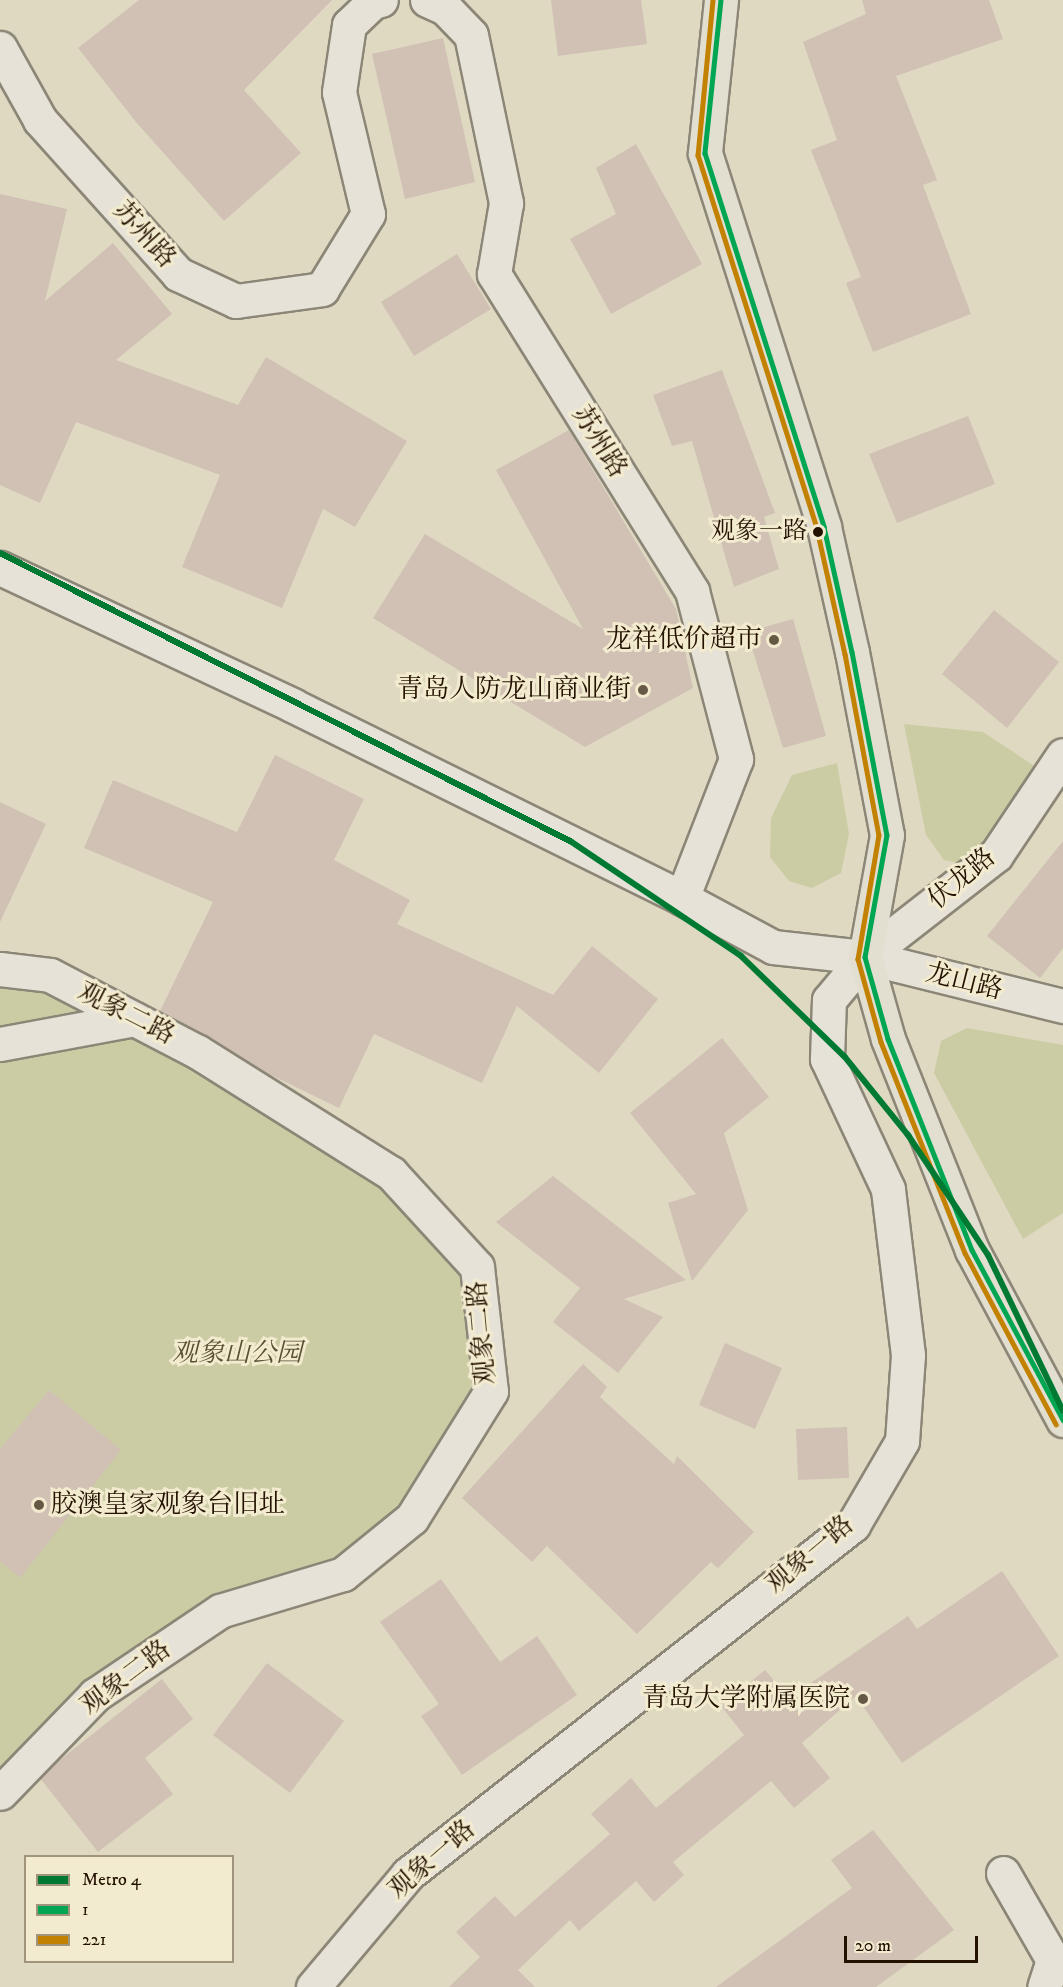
<!DOCTYPE html>
<html>
<head>
<meta charset="utf-8">
<style>
	body { margin:0 }
	#map { position:relative; width:1063px; height:1987px; overflow:hidden; background:#dfd9c2; font-family:"IM FELL DW Pica","Noto Serif SC",serif }
	div>[style] { position:absolute }
	[style*='--x'] { left:calc(var(--x)*1px); top:calc(var(--y)*1px); width:calc(var(--w)*1px); rotate:calc(var(--a)*1deg) }
	.green>* { inset:0; background:#cbcca4 }
	.building>* { inset:0; background:#d0c1b4 }
	.roads { filter:drop-shadow(2px 0 #8c8677) drop-shadow(-2px 0 #8c8677) drop-shadow(0 2px #8c8677) drop-shadow(0 -2px #8c8677) }
	.minor>* { height:33px; margin:-16.5px; padding:0 16.5px; transform-origin:16.5px; border-radius:16.5px; background:#e6e2d7 }
	.major>* { height:33px; margin:-16.5px; padding:0 16.5px; transform-origin:16.5px; border-radius:16.5px; background:#e2ded0 }
	.bus-1>* { height:4.5px; margin:-2.25px; padding:0 2.25px; transform-origin:2.25px; border-radius:2.25px; background:#00a651 }
	.bus-2>* { height:4.5px; margin:-2.25px; padding:0 2.25px; transform-origin:2.25px; border-radius:2.25px; background:#c28100 }
	.metro-1>* { height:6px; margin:-3px; padding:0 3px; transform-origin:3px; border-radius:3px; background:#007a33 }
	.dots>* { width:16px; height:16px; translate:-50% -50%; box-sizing:border-box; border:3px solid #f3ebcf; border-radius:50% }
	span { translate:-50% -50%; white-space:nowrap; text-align:center; line-height:1.15; -webkit-text-stroke:6px #f3ebcf; paint-order:stroke }
	.bus-label { font-size:24px; color:#241200 }
	.right { translate:-100% -50%; text-align:right }
	.street-label { font-size:26px; color:#241200 }
	.poi-label { font-size:26px; color:#241200 }
	.left { translate:0 -50%; text-align:left }
	.park-label { font-size:26px; color:#585031; font-style:italic }
	.legend { position:absolute; left:24px; top:1855px; width:210px; height:108px; box-sizing:border-box; background:#f3ebcf; border:2px solid #a0947c; margin:0; padding:8px 10px; list-style:none; font-size:18px; color:#241200 }
	.legend li { display:flex; align-items:center; gap:12px; height:30px }
	.legend b { width:30px; border:2px solid #a0947c }
	.scale { position:absolute; left:844px; top:1936px; width:134px; height:27px; box-sizing:border-box; border:3px solid #241200; border-top:0; padding-left:8px; font-size:18px; line-height:21px; white-space:nowrap; color:#241200; -webkit-text-stroke:4px #f3ebcf; paint-order:stroke }
</style>
</head>
<body>
<div id="map">
	<div class="green">
		<i style="clip-path:polygon(904px 724px,983px 732px,1036px 767px,989px 844px,963px 864px,944px 860px,926px 835px)"></i>
		<i style="clip-path:polygon(837px 763px,849px 834px,841px 873px,812px 888px,789px 881px,770px 857px,771px 818px,792px 775px)"></i>
		<i style="clip-path:polygon(0 969px,50px 975px,391px 1173px,477px 1267px,491px 1391px,412px 1518px,343px 1574px,220px 1611px,0 1793px)"></i>
		<i style="clip-path:polygon(967px 1028px,1063px 1045px,1063px 1213px,1023px 1239px,934px 1073px,941px 1041px)"></i>
	</div>
	<div class="building">
		<i style="clip-path:polygon(139px 0,332px 0,244px 90px,301px 153px,224px 221px,136px 122px,78px 48px)"></i>
		<i style="clip-path:polygon(551px 0,641px 0,647px 44px,558px 56px)"></i>
		<i style="clip-path:polygon(862px 0,989px 0,1003px 39px,896px 76px,937px 180px,923px 185px,971px 314px,873px 352px,846px 283px,861px 277px,811px 150px,837px 140px,803px 42px,866px 14px)"></i>
		<i style="clip-path:polygon(443px 38px,475px 182px,405px 199px,372px 54px)"></i>
		<i style="clip-path:polygon(636px 144px,702px 264px,611px 314px,570px 239px,616px 214px,596px 168px)"></i>
		<i style="clip-path:polygon(0 194px,67px 209px,45px 301px,113px 243px,172px 314px,116px 360px,238px 405px,266px 357px,407px 441px,355px 527px,323px 509px,282px 608px,182px 567px,220px 475px,76px 422px,40px 503px,0 485px)"></i>
		<i style="clip-path:polygon(457px 254px,491px 309px,414px 356px,381px 302px)"></i>
		<i style="clip-path:polygon(722px 370px,775px 513px,764px 517px,779px 569px,734px 587px,692px 441px,672px 446px,653px 395px)"></i>
		<i style="clip-path:polygon(968px 416px,995px 484px,897px 523px,869px 454px)"></i>
		<i style="clip-path:polygon(569px 430px,676px 609px,693px 688px,585px 747px,373px 618px,425px 534px,583px 629px,496px 470px)"></i>
		<i style="clip-path:polygon(994px 610px,1059px 662px,1007px 728px,942px 674px)"></i>
		<i style="clip-path:polygon(793px 619px,826px 736px,783px 748px,747px 632px)"></i>
		<i style="clip-path:polygon(275px 755px,364px 799px,334px 860px,410px 900px,397px 924px,553px 995px,592px 946px,658px 999px,599px 1073px,517px 1006px,482px 1083px,374px 1034px,339px 1108px,269px 1074px,208px 1036px,160px 1011px,213px 902px,84px 848px,113px 780px,237px 832px)"></i>
		<i style="clip-path:polygon(0 802px,46px 824px,0 922px)"></i>
		<i style="clip-path:polygon(1063px 841px,1063px 948px,1040px 978px,987px 936px)"></i>
		<i style="clip-path:polygon(722px 1038px,769px 1097px,724px 1133px,748px 1210px,692px 1281px,668px 1203px,696px 1194px,630px 1113px)"></i>
		<i style="clip-path:polygon(553px 1176px,686px 1280px,624px 1299px,663px 1317px,618px 1373px,553px 1322px,580px 1288px,496px 1222px)"></i>
		<i style="clip-path:polygon(725px 1343px,782px 1368px,755px 1429px,699px 1405px)"></i>
		<i style="clip-path:polygon(583px 1364px,607px 1387px,600px 1397px,674px 1464px,677px 1456px,754px 1532px,718px 1568px,711px 1562px,637px 1634px,547px 1546px,532px 1562px,462px 1498px)"></i>
		<i style="clip-path:polygon(49px 1390px,121px 1450px,20px 1578px,0 1561px,0 1449px)"></i>
		<i style="clip-path:polygon(847px 1427px,849px 1478px,798px 1480px,796px 1429px)"></i>
		<i style="clip-path:polygon(1002px 1571px,1059px 1656px,902px 1763px,856px 1696px,802px 1743px,830px 1778px,794px 1808px,771px 1781px,673px 1862px,684px 1875px,654px 1902px,636px 1881px,579px 1931px,570px 1920px,518px 1970px,535px 1987px,449px 1987px,480px 1957px,456px 1932px,495px 1896px,515px 1917px,610px 1834px,591px 1814px,631px 1778px,656px 1808px,744px 1735px,721px 1706px,765px 1670px,789px 1698px,908px 1616px,917px 1629px)"></i>
		<i style="clip-path:polygon(441px 1579px,500px 1662px,537px 1636px,577px 1695px,462px 1775px,421px 1716px,439px 1704px,380px 1622px)"></i>
		<i style="clip-path:polygon(267px 1663px,344px 1721px,290px 1793px,213px 1735px)"></i>
		<i style="clip-path:polygon(162px 1679px,193px 1719px,145px 1758px,173px 1794px,98px 1852px,40px 1778px,56px 1763px)"></i>
		<i style="clip-path:polygon(873px 1830px,954px 1930px,876px 1987px,716px 1987px,852px 1888px,831px 1860px)"></i>
	</div>
	<div class="roads">
		<div class="minor">
			<i style="--x:427;--y:0;--w:20;--a:24"></i>
			<i style="--x:445;--y:8;--w:37;--a:46"></i>
			<i style="--x:471;--y:35;--w:172;--a:78.2"></i>
			<i style="--x:506;--y:203;--w:72;--a:99.6"></i>
			<i style="--x:494;--y:274;--w:374;--a:58"></i>
			<i style="--x:692;--y:591;--w:174;--a:75.3"></i>
			<i style="--x:736;--y:759;--w:149;--a:111.2"></i>
			<i style="--x:0;--y:48;--w:82;--a:60.9"></i>
			<i style="--x:40;--y:120;--w:207;--a:48.1"></i>
			<i style="--x:178;--y:274;--w:64;--a:25"></i>
			<i style="--x:236;--y:301;--w:87;--a:-7.9"></i>
			<i style="--x:322;--y:289;--w:88;--a:-58.5"></i>
			<i style="--x:368;--y:214;--w:125;--a:-103.4"></i>
			<i style="--x:339;--y:92;--w:68;--a:-81.5"></i>
			<i style="--x:349;--y:25;--w:33;--a:-44"></i>
			<i style="--x:373;--y:2;--w:8;--a:-14"></i>
			<i style="--x:0;--y:568;--w:323;--a:25.1"></i>
			<i style="--x:292;--y:705;--w:435;--a:26.3"></i>
			<i style="--x:682;--y:898;--w:103;--a:28.3"></i>
			<i style="--x:773;--y:947;--w:93;--a:6.2"></i>
			<i style="--x:865;--y:957;--w:204;--a:13.9"></i>
			<i style="--x:0;--y:969;--w:50;--a:6.8"></i>
			<i style="--x:50;--y:975;--w:167;--a:27.5"></i>
			<i style="--x:198;--y:1052;--w:228;--a:32.1"></i>
			<i style="--x:391;--y:1173;--w:127;--a:47.5"></i>
			<i style="--x:477;--y:1267;--w:125;--a:83.6"></i>
			<i style="--x:491;--y:1391;--w:150;--a:121.9"></i>
			<i style="--x:412;--y:1518;--w:89;--a:140.9"></i>
			<i style="--x:343;--y:1574;--w:128;--a:163.3"></i>
			<i style="--x:220;--y:1611;--w:151;--a:146.1"></i>
			<i style="--x:95;--y:1695;--w:136;--a:134.1"></i>
			<i style="--x:0;--y:1044;--w:137;--a:-10.5"></i>
			<i style="--x:1003;--y:1873;--w:100;--a:60.1"></i>
			<i style="--x:1053;--y:1960;--w:28;--a:108"></i>
			<i style="--x:313;--y:1987;--w:148;--a:-49.9"></i>
			<i style="--x:408;--y:1874;--w:566;--a:-38.11"></i>
			<i style="--x:853;--y:1525;--w:97;--a:-59.7"></i>
			<i style="--x:902;--y:1441;--w:86;--a:-86"></i>
			<i style="--x:908;--y:1355;--w:167;--a:-96.9"></i>
			<i style="--x:888;--y:1189;--w:144;--a:-115.1"></i>
			<i style="--x:827;--y:1059;--w:59;--a:-88.1"></i>
			<i style="--x:829;--y:1000;--w:56;--a:-50.1"></i>
			<i style="--x:865;--y:957;--w:166;--a:-37.9"></i>
			<i style="--x:996;--y:855;--w:120;--a:-56.2"></i>
		</div>
		<div class="major">
			<i style="--x:721;--y:0;--w:154;--a:96"></i>
			<i style="--x:705;--y:153;--w:392;--a:72.3"></i>
			<i style="--x:824;--y:527;--w:128;--a:77.4"></i>
			<i style="--x:852;--y:652;--w:186;--a:79.2"></i>
			<i style="--x:887;--y:835;--w:124;--a:100.2"></i>
			<i style="--x:865;--y:957;--w:85;--a:74.3"></i>
			<i style="--x:888;--y:1039;--w:227;--a:68.3"></i>
			<i style="--x:972;--y:1250;--w:193;--a:61.8"></i>
		</div>
	</div>
	<div class="bus-1">
		<i style="--x:721;--y:0;--w:154;--a:96"></i>
		<i style="--x:705;--y:153;--w:392;--a:72.3"></i>
		<i style="--x:824;--y:527;--w:128;--a:77.4"></i>
		<i style="--x:852;--y:652;--w:186;--a:79.2"></i>
		<i style="--x:887;--y:835;--w:124;--a:100.2"></i>
		<i style="--x:865;--y:957;--w:85;--a:74.3"></i>
		<i style="--x:888;--y:1039;--w:227;--a:68.3"></i>
		<i style="--x:972;--y:1250;--w:193;--a:61.8"></i>
	</div>
	<div class="bus-2">
		<i style="--x:713;--y:0;--w:156;--a:95.5"></i>
		<i style="--x:698;--y:155;--w:392;--a:72.3"></i>
		<i style="--x:817;--y:529;--w:128;--a:77.4"></i>
		<i style="--x:845;--y:654;--w:184;--a:79.4"></i>
		<i style="--x:879;--y:835;--w:126;--a:99.6"></i>
		<i style="--x:858;--y:959;--w:86;--a:74.5"></i>
		<i style="--x:881;--y:1042;--w:227;--a:68.3"></i>
		<i style="--x:965;--y:1253;--w:194;--a:62"></i>
	</div>
	<div class="metro-1">
		<i style="--x:0;--y:553;--w:639;--a:26.81"></i>
		<i style="--x:570;--y:841;--w:206;--a:33.9"></i>
		<i style="--x:741;--y:956;--w:144;--a:44.2"></i>
		<i style="--x:844;--y:1056;--w:102;--a:51"></i>
		<i style="--x:908;--y:1135;--w:144;--a:56.3"></i>
		<i style="--x:988;--y:1255;--w:173;--a:64.3"></i>
	</div>
	<div class="dots">
		<i style="left:818px;top:532px;background:#241200"></i>
		<i style="left:774px;top:640px;background:#655844"></i>
		<i style="left:643px;top:690px;background:#655844"></i>
		<i style="left:39px;top:1505px;background:#655844"></i>
		<i style="left:863px;top:1699px;background:#655844"></i>
	</div>
	<div class="bus-label">
		<span class="right" style="left:807px;top:532px">观象一路</span>
	</div>
	<div class="street-label">
		<span style="left:144px;top:235px;rotate:48deg">苏州路</span>
		<span style="left:599px;top:442px;rotate:58deg">苏州路</span>
		<span style="left:962px;top:879px;rotate:-40deg">伏龙路</span>
		<span style="left:964px;top:982px;rotate:14deg">龙山路</span>
		<span style="left:126px;top:1014px;rotate:27deg">观象二路</span>
		<span style="left:482px;top:1333px;rotate:-95deg">观象二路</span>
		<span style="left:810px;top:1555px;rotate:-40deg">观象一路</span>
		<span style="left:126px;top:1678px;rotate:-37deg">观象二路</span>
		<span style="left:432px;top:1860px;rotate:-41deg">观象一路</span>
	</div>
	<div class="poi-label">
		<span class="right" style="left:762px;top:640px">龙祥低价超市</span>
		<span class="right" style="left:631px;top:690px">青岛人防龙山商业街</span>
		<span class="left" style="left:51px;top:1505px">胶澳皇家观象台旧址</span>
		<span class="right" style="left:850px;top:1699px">青岛大学附属医院</span>
	</div>
	<div class="park-label">
		<span style="left:237px;top:1354px">观象山公园</span>
	</div>
	<ul class="legend">
	<li><b style="height:8px;background:#007a33"></b>Metro 4</li>
	<li><b style="height:8px;background:#00a651"></b>1</li>
	<li><b style="height:8px;background:#c28100"></b>221</li>
	</ul>
	<div class="scale">20 m</div>
</div>
</body>
</html>
